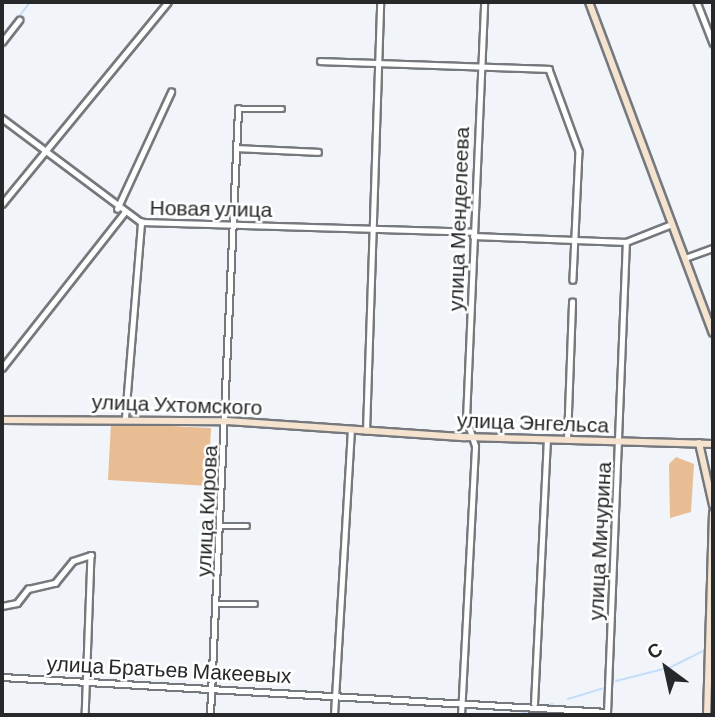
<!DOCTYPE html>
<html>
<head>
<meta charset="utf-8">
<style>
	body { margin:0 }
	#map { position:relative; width:715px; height:717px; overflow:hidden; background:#f1f5fa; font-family:Barlow,sans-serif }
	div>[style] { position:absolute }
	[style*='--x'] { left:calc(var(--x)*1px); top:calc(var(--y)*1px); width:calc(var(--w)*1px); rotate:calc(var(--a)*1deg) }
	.green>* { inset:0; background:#e8bd93 }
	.stream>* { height:2px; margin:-1px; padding:0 1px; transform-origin:1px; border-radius:1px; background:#c3ddfa }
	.roads { filter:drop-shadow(2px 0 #75787c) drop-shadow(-2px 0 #75787c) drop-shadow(0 2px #75787c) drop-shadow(0 -2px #75787c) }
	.street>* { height:4.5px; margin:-2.25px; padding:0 2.25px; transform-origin:2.25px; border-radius:2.25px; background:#fff }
	.secondary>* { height:6px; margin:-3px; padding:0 3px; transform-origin:3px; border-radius:3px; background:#f5e3d0 }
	span { translate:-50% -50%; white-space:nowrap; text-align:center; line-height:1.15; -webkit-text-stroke:5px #fff; paint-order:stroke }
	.street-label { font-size:21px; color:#26282a }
	.frame { position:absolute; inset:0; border:4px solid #26282a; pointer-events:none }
	.north { position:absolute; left:631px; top:633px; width:70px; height:70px; -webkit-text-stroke:5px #fff; paint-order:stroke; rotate:327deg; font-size:19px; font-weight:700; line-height:28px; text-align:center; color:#26282a }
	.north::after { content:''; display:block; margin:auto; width:24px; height:32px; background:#26282a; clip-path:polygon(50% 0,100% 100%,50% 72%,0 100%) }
</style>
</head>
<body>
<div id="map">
	<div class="green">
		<i style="clip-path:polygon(111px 423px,211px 428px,208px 486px,108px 480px)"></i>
		<i style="clip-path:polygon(676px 457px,694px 464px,691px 512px,670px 518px,669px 464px)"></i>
	</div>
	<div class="stream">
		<i style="--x:2;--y:39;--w:46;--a:-52.9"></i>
		<i style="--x:616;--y:681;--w:57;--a:-14.3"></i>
		<i style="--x:671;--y:667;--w:40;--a:-26.6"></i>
		<i style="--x:568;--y:699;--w:39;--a:-17"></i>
		<i style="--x:545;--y:707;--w:8;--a:-23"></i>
		<i style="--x:517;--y:715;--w:20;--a:-18"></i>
	</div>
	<div class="roads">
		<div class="street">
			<i style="--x:697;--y:2;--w:44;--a:68.7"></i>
			<i style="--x:2;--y:42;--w:28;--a:-52"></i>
			<i style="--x:320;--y:61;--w:229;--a:2"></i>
			<i style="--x:549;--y:69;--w:87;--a:69.9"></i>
			<i style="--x:579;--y:151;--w:129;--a:92.7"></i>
			<i style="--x:2;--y:118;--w:174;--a:36.8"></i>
			<i style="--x:141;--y:222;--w:332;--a:1.7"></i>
			<i style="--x:237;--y:148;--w:81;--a:2.8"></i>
			<i style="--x:2;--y:204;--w:261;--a:-50.6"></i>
			<i style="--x:117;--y:209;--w:129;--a:-65.2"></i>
			<i style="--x:473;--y:236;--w:153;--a:2.2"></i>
			<i style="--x:626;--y:242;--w:49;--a:-21.4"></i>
			<i style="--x:685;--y:258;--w:30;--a:-20"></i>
			<i style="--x:2;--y:368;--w:196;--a:-51.8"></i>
			<i style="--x:125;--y:418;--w:197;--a:-85.3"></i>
			<i style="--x:366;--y:431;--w:429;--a:-88.1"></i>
			<i style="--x:567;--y:440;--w:138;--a:-87.9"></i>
			<i style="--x:220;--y:526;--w:27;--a:0"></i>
			<i style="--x:217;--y:604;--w:38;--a:0"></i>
			<i style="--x:2;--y:606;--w:15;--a:-11"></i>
			<i style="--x:17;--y:603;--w:18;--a:-52"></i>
			<i style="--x:28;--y:589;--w:28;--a:-13"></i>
			<i style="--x:55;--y:583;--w:28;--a:-51"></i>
			<i style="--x:73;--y:561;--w:19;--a:-18"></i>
			<i style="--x:91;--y:555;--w:160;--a:92.1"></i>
			<i style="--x:2;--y:677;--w:606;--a:3.31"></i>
			<i style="--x:534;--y:704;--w:264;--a:-87.2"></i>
			<i style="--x:607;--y:713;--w:471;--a:-87.7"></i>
			<i style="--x:210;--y:715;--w:607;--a:-87.35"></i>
			<i style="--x:238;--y:109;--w:44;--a:0"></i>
			<i style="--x:334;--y:715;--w:285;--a:-86.6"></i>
			<i style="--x:461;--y:715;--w:269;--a:-87"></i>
			<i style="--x:475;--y:446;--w:28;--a:-108"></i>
			<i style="--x:466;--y:419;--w:417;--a:-87.5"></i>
		</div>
		<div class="secondary">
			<i style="--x:589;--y:2;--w:353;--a:69.5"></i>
			<i style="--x:2;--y:420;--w:225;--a:0.3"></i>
			<i style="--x:227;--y:421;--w:238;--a:3.9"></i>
			<i style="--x:464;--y:437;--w:249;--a:1.6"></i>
			<i style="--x:699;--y:443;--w:64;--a:77.3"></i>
			<i style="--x:707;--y:715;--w:202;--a:-88.3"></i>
		</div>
	</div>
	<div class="street-label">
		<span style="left:211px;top:208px;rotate:1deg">Новая улица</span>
		<span style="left:458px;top:219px;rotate:-88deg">улица Менделеева</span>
		<span style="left:177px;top:404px;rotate:2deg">улица Ухтомского</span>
		<span style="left:533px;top:422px;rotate:2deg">улица Энгельса</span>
		<span style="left:206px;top:511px;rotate:-87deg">улица Кирова</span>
		<span style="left:599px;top:541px;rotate:-87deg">улица Мичурина</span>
		<span style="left:169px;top:669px;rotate:3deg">улица Братьев Макеевых</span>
	</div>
	<div class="frame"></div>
	<div class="north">С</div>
</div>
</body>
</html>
